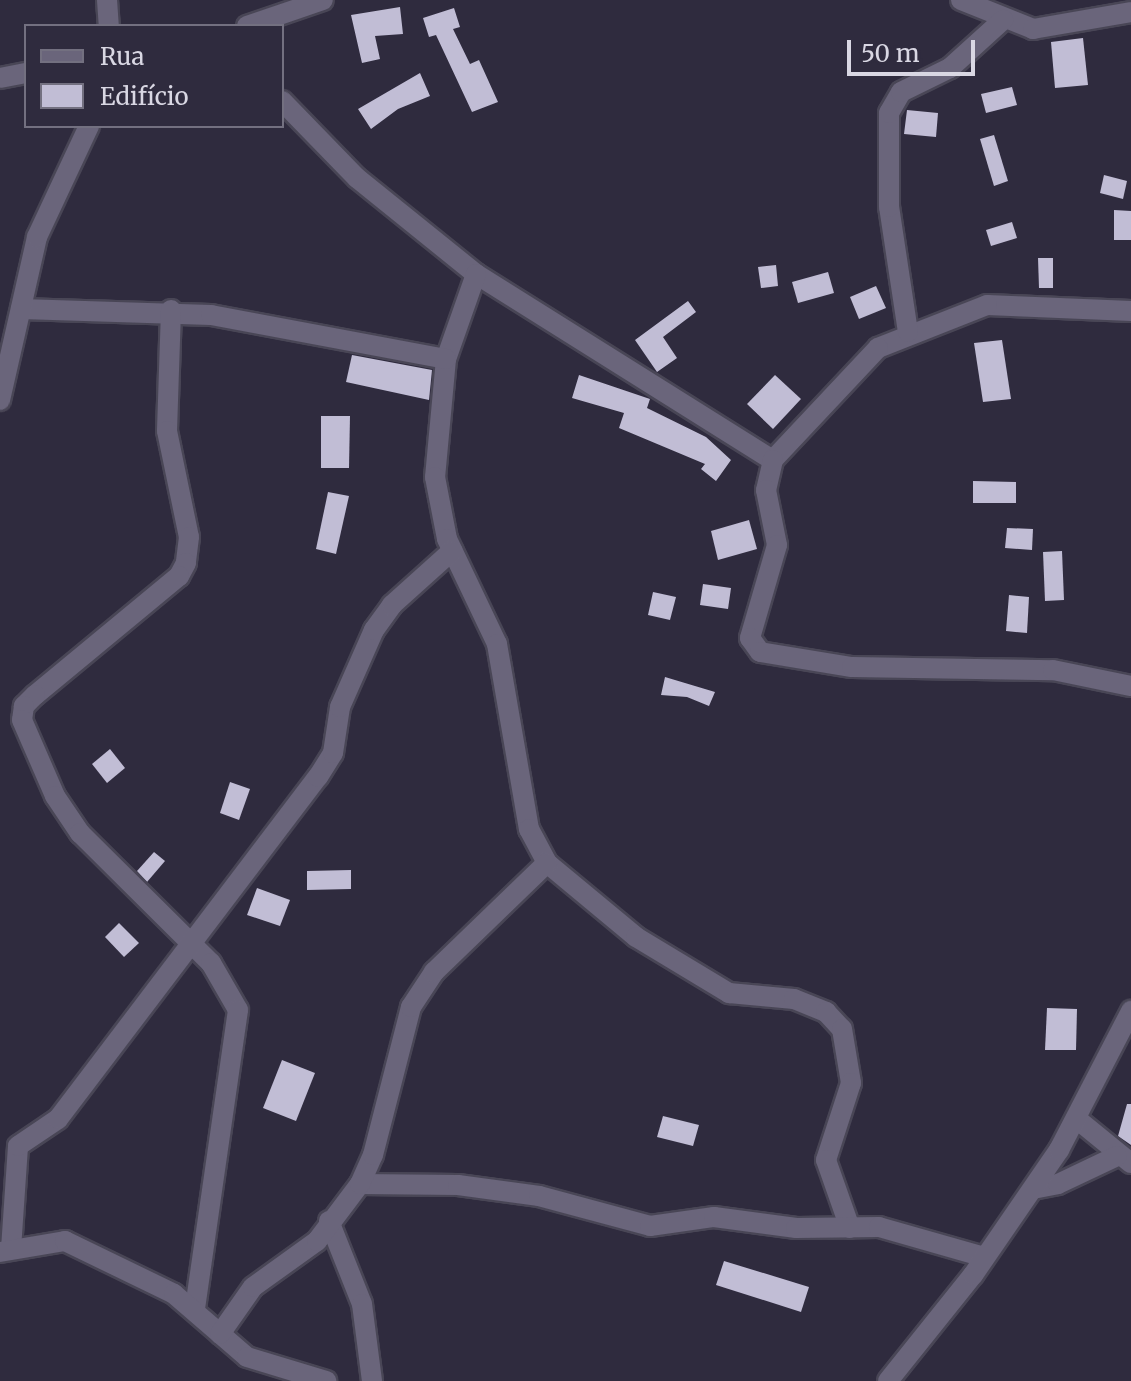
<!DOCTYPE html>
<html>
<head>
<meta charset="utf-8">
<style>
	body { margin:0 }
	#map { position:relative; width:1131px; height:1381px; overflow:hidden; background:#2f2b3e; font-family:Merriweather,serif }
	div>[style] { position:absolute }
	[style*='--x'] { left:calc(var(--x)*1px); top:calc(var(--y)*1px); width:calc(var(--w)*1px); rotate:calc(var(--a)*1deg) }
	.building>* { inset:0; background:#c1bdd5 }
	.roads { filter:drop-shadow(2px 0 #494656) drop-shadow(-2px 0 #494656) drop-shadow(0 2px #494656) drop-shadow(0 -2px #494656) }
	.minor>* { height:20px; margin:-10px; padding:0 10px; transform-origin:10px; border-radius:10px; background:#6a657b }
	span { translate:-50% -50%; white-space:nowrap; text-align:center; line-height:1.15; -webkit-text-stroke:8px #2f2b3e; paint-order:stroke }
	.legend { position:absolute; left:24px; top:24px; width:260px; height:104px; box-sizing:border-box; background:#2f2b3e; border:2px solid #737080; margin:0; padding:10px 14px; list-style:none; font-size:24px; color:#d9d7e3 }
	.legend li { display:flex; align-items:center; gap:16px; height:40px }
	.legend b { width:40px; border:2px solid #737080 }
	.scale { position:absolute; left:847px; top:40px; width:128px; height:36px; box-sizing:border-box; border:4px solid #d9d7e3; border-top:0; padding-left:10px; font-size:24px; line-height:28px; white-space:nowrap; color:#d9d7e3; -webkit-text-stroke:6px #2f2b3e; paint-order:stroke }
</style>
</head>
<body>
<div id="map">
	<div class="building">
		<i style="clip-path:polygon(400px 7px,403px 34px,375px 36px,380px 59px,362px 63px,351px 15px)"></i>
		<i style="clip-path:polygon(454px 8px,460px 27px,453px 29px,470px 64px,479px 60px,498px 102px,472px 112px,436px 35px,429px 37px,423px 18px)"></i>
		<i style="clip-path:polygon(1083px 38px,1088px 85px,1055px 88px,1051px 42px)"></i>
		<i style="clip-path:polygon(420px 73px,430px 96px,398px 109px,371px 129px,358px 109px)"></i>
		<i style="clip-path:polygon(1012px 87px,1017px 105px,986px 113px,981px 94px)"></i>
		<i style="clip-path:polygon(907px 110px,938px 113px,936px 137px,904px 134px)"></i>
		<i style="clip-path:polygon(994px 135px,1008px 181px,994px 186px,980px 139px)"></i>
		<i style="clip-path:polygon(1104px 175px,1127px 181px,1123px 199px,1100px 193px)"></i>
		<i style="clip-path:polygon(1114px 210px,1131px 211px,1131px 240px,1114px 240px)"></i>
		<i style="clip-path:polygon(1012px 222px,1017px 238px,991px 246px,986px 230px)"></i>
		<i style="clip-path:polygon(1038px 258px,1053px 258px,1053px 288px,1039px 288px)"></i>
		<i style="clip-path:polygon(776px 265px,778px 286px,761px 288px,758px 267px)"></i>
		<i style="clip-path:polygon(828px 272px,834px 293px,798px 303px,792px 282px)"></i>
		<i style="clip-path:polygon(876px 286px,886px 308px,859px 319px,850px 297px)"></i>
		<i style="clip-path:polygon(688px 301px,696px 312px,663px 337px,677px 358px,657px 372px,635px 340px)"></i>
		<i style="clip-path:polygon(1002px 340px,1011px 399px,983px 402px,974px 343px)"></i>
		<i style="clip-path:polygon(352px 355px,432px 370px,429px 400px,346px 382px)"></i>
		<i style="clip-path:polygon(579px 375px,650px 399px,647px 408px,706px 437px,731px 460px,716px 481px,701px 469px,705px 464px,619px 428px,624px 413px,572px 398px)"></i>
		<i style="clip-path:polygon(775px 375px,801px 399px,773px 429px,747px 404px)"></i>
		<i style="clip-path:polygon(321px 416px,350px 416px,349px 468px,321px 468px)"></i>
		<i style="clip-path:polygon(973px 481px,1016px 482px,1016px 503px,973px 503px)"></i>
		<i style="clip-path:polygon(328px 492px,349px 496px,336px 554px,316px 549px)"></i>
		<i style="clip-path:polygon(749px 520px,757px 549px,718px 560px,711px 531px)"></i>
		<i style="clip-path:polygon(1007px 528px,1033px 529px,1032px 550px,1005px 548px)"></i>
		<i style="clip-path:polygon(1062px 551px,1064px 600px,1045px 601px,1043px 552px)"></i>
		<i style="clip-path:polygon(703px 584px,731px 588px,728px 609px,700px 605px)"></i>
		<i style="clip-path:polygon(653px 592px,676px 597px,670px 620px,648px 615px)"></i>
		<i style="clip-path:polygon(1009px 595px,1029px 597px,1027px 633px,1006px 631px)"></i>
		<i style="clip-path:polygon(665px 677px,715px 692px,709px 706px,687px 697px,661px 695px)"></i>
		<i style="clip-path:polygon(110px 749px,125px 768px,107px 783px,92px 764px)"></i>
		<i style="clip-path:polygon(230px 782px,250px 789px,239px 820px,220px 813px)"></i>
		<i style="clip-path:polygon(154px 852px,165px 861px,147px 882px,137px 871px)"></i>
		<i style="clip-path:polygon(351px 870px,351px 889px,307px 890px,307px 871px)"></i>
		<i style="clip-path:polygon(257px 888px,290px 900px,280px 926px,247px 915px)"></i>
		<i style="clip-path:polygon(119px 923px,139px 943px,124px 957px,105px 937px)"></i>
		<i style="clip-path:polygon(1047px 1008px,1077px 1009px,1076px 1050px,1045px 1050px)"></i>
		<i style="clip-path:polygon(282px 1060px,315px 1073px,296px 1121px,263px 1108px)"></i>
		<i style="clip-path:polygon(1127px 1104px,1131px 1104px,1131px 1145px,1118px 1136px)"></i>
		<i style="clip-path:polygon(663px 1116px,699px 1125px,693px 1146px,657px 1137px)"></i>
		<i style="clip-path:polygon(724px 1261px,809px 1287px,801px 1312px,716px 1285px)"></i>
	</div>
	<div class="roads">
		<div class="minor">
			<i style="--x:107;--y:0;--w:26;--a:86"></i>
			<i style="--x:961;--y:0;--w:78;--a:21.9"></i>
			<i style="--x:1033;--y:29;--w:99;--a:-9.8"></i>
			<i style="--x:247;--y:26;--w:80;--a:-18.9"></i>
			<i style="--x:0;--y:78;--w:26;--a:-11"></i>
			<i style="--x:282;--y:101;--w:107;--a:45.8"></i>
			<i style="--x:357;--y:178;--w:153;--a:38.9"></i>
			<i style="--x:476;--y:274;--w:350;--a:32.1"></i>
			<i style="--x:476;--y:274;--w:90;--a:109.4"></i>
			<i style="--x:446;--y:359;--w:119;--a:95.3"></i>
			<i style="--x:435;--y:477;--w:63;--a:79"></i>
			<i style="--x:447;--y:539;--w:116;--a:64.5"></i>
			<i style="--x:497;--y:644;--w:188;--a:80.2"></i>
			<i style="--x:529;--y:829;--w:38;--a:62"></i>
			<i style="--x:547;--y:863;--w:116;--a:39.7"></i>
			<i style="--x:636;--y:937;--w:109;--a:31.1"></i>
			<i style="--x:729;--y:993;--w:65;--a:5.3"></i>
			<i style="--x:794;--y:999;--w:35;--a:22"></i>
			<i style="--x:826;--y:1012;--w:23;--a:47"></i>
			<i style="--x:842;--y:1029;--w:55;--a:80.5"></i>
			<i style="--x:851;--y:1083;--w:81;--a:108"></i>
			<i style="--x:826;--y:1160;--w:72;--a:70.6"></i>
			<i style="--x:21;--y:309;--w:190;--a:1.8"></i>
			<i style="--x:211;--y:315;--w:239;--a:10.6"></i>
			<i style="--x:171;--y:310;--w:121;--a:91.9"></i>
			<i style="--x:167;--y:431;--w:108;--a:78.3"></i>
			<i style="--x:189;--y:537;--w:26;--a:97"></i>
			<i style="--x:186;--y:563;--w:15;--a:118"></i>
			<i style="--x:179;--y:576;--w:187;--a:140.4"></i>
			<i style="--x:35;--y:695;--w:16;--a:135"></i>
			<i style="--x:24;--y:706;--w:14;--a:98"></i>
			<i style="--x:22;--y:720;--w:83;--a:66.5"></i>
			<i style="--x:55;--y:796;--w:45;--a:56"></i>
			<i style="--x:80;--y:833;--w:185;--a:44.8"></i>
			<i style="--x:211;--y:963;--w:54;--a:60.1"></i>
			<i style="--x:238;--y:1010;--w:303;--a:98.2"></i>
			<i style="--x:1131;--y:311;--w:144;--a:-177.6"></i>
			<i style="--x:987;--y:305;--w:117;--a:158.5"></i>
			<i style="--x:878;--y:348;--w:154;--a:133.2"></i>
			<i style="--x:773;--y:460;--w:31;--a:103"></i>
			<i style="--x:766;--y:490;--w:56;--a:78.7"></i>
			<i style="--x:777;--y:545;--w:97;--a:106.2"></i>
			<i style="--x:750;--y:638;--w:17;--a:54"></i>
			<i style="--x:760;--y:652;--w:93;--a:9.3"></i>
			<i style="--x:852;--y:667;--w:201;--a:0.9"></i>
			<i style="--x:1053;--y:670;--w:80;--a:11.6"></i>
			<i style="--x:908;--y:332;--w:126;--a:-98.6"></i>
			<i style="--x:889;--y:207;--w:94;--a:-90"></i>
			<i style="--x:889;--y:113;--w:24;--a:-60"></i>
			<i style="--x:901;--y:92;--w:55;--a:-26.1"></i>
			<i style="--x:950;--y:68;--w:72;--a:-42.2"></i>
			<i style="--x:0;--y:400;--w:167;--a:-77.2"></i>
			<i style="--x:37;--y:237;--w:123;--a:-64.9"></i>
			<i style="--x:1078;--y:1120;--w:68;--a:39.1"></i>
			<i style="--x:360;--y:1184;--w:98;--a:0.6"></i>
			<i style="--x:458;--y:1185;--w:82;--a:7.7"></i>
			<i style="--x:539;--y:1196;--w:115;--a:15.1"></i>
			<i style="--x:650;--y:1226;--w:65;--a:-8"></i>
			<i style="--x:714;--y:1217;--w:83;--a:7.6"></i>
			<i style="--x:796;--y:1228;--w:83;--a:-0.7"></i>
			<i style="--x:879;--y:1227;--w:109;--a:15.9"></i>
			<i style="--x:1033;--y:1189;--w:25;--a:-11"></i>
			<i style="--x:1058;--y:1184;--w:65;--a:-25.4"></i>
			<i style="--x:329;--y:1221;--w:89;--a:68.3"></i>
			<i style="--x:362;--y:1304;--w:78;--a:82.6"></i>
			<i style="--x:11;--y:1249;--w:103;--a:-86.1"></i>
			<i style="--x:18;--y:1146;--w:48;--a:-34"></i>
			<i style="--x:58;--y:1119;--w:430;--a:-52.8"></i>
			<i style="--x:318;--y:777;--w:28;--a:-58"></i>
			<i style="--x:333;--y:753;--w:47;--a:-81.3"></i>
			<i style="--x:340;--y:707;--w:84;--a:-66.2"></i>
			<i style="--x:374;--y:630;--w:31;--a:-54"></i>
			<i style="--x:392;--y:605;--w:81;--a:-42"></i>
			<i style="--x:0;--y:1252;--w:66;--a:-9.6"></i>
			<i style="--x:65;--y:1241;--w:121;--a:25.9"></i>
			<i style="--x:174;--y:1294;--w:96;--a:40.8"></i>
			<i style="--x:247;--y:1357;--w:83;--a:16.9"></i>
			<i style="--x:220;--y:1334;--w:57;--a:-54.9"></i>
			<i style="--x:253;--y:1287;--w:79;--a:-35.7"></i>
			<i style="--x:317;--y:1241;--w:71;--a:-53"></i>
			<i style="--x:360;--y:1184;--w:32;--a:-66"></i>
			<i style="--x:373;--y:1155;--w:153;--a:-75.6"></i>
			<i style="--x:411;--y:1007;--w:42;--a:-56.7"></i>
			<i style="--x:434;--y:972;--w:157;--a:-44"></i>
			<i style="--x:888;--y:1381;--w:136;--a:-51.3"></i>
			<i style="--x:973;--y:1275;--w:152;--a:-55.5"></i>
			<i style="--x:1059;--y:1150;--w:157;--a:-62.6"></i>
		</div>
	</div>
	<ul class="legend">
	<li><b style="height:10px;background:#6a657b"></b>Rua</li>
	<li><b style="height:22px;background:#c1bdd5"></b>Edifício</li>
	</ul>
	<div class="scale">50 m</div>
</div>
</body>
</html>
